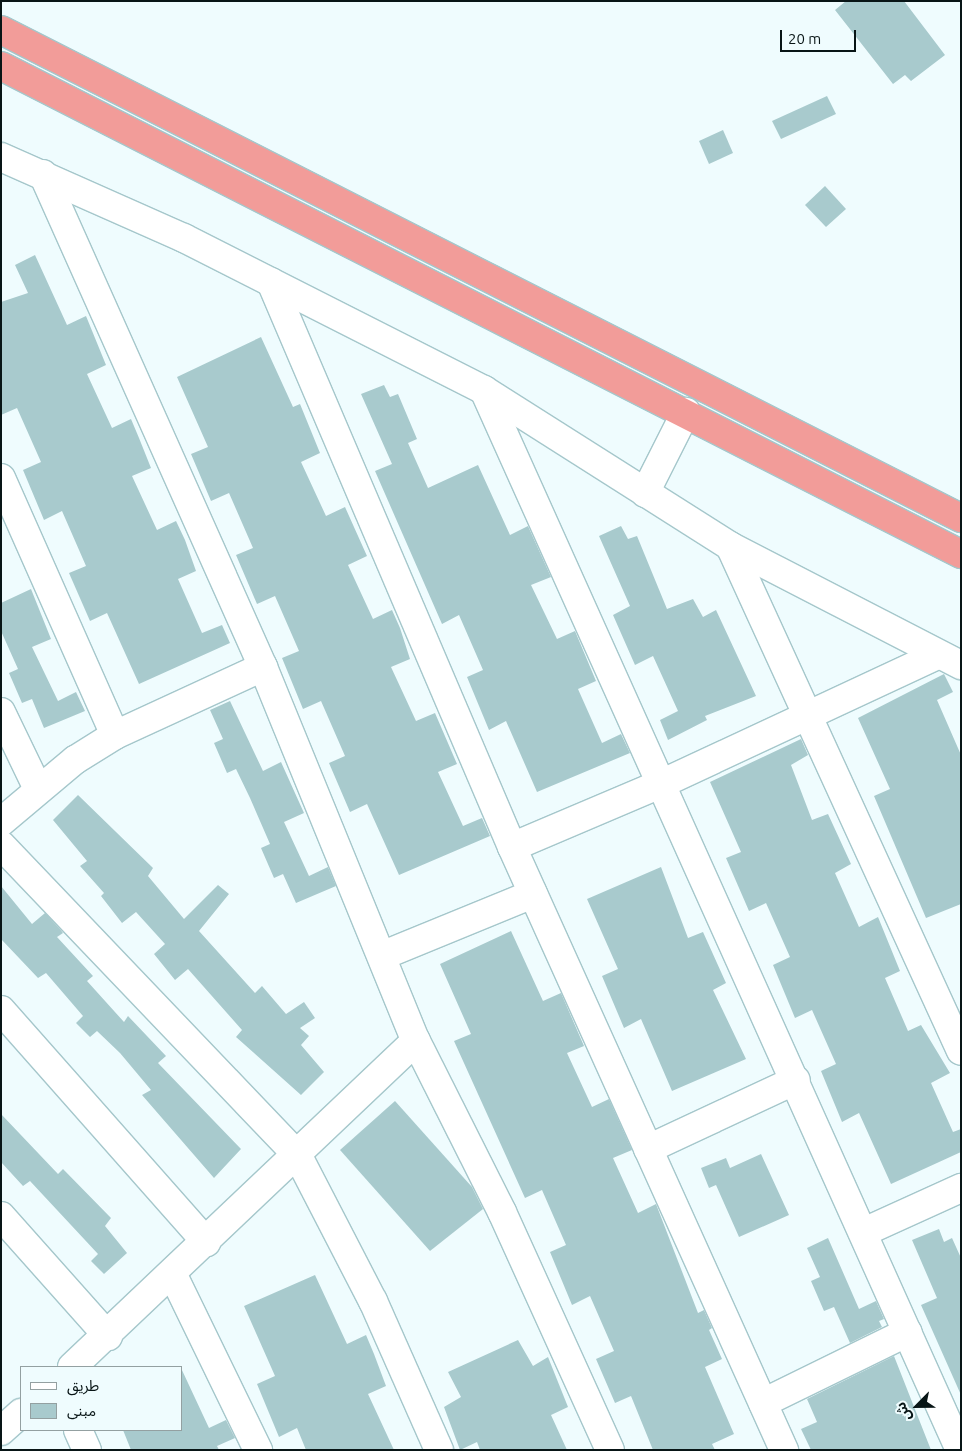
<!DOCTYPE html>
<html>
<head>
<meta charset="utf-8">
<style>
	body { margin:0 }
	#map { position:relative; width:962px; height:1451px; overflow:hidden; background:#effcfe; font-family:Ubuntu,"Noto Sans Arabic",sans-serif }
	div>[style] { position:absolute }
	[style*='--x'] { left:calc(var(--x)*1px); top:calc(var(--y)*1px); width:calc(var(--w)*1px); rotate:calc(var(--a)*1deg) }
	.building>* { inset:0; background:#a8cacd }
	.roads { filter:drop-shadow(1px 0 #a5c7cb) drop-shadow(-1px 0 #a5c7cb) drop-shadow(0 1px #a5c7cb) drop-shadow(0 -1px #a5c7cb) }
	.street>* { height:28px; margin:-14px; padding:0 14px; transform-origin:14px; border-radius:14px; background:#fff }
	.highway>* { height:28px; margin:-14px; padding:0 14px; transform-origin:14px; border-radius:14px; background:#f29c99 }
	span { translate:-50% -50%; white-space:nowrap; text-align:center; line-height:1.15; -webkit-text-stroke:4px #effcfe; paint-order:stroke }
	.frame { position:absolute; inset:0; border:2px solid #081516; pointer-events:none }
	.legend { position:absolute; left:20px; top:1366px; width:162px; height:65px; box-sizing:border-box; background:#effcfe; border:1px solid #93a0a1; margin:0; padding:6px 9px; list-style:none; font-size:15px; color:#081516 }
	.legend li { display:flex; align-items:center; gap:10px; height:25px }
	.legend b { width:25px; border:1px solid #93a0a1 }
	.north { position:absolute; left:892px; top:1381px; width:50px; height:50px; -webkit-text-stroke:4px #effcfe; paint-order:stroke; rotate:247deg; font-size:14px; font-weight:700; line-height:20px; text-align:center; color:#081516 }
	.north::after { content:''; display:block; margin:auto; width:18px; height:22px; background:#081516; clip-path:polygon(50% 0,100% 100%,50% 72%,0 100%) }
	.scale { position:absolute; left:780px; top:30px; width:76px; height:22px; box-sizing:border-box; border:2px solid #081516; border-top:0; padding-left:6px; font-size:15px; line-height:18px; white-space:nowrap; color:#081516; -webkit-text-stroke:4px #effcfe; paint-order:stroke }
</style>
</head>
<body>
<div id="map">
	<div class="building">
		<i style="clip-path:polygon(846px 1px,904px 1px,945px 55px,911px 81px,905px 75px,893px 84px,835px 10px)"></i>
		<i style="clip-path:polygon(827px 96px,836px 114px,781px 139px,772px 121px)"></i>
		<i style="clip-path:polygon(723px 130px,733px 153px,709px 164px,699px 141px)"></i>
		<i style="clip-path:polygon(825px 186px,846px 209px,826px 227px,805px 205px)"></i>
		<i style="clip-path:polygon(35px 255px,67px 325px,86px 316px,106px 365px,87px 374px,112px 428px,131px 419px,139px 438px,151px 468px,132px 476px,157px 530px,176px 521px,185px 540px,196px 571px,178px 579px,202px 633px,222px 625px,230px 643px,139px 684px,107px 613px,90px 621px,69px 573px,86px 566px,62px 511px,44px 520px,23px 470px,41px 462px,17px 408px,1px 415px,1px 302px,28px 293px,15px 265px)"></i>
		<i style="clip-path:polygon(261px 337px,293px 407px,300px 404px,320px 453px,301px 462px,326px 516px,345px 507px,367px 556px,348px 565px,373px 619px,392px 610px,400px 628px,410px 659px,391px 667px,416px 721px,435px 713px,457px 764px,438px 772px,463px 826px,482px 818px,490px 836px,399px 875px,367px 804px,350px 812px,329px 763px,345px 756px,321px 701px,303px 709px,282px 658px,299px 651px,275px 596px,257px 604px,236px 555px,253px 548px,229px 493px,211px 501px,191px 454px,208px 447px,177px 377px)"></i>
		<i style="clip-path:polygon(384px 385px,390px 397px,398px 394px,417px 439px,408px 443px,428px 488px,478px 465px,510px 535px,528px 526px,551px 577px,531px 585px,557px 639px,575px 631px,596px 681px,578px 689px,602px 743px,621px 734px,630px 753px,537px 792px,506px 721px,489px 730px,467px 677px,483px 670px,459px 615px,442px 624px,375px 471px,392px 464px,361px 394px)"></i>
		<i style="clip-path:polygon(621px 526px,628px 539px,637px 536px,667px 609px,693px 599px,703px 617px,716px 610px,756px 696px,705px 716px,707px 720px,668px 740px,660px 720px,678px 711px,653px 656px,635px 665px,613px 615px,630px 606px,599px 536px)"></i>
		<i style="clip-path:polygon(31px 589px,51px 639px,32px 647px,58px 701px,76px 692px,85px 711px,44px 728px,32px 699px,22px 703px,9px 673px,18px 669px,1px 631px,1px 603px)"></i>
		<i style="clip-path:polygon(944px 674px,953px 692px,937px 700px,961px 755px,961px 904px,926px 918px,874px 796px,890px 789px,858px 718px)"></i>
		<i style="clip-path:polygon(230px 701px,263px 771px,281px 762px,304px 813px,284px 822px,309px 876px,328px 867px,336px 886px,296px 903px,283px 874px,274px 878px,261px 848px,270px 844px,250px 798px,236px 769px,227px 773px,214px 743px,223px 739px,210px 710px)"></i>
		<i style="clip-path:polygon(801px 739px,808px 755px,791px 765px,812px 820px,828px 814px,851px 864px,835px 873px,859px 927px,878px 917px,900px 971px,885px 978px,908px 1031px,921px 1025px,950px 1073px,931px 1083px,953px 1132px,961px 1129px,961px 1152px,891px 1184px,859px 1113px,842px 1122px,821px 1071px,836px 1064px,812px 1010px,795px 1018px,773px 965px,790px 957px,766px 903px,749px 911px,726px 858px,741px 852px,710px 782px)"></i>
		<i style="clip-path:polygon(78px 795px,153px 868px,148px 876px,184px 919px,218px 885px,229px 894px,199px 931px,255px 993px,262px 986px,286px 1014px,304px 1002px,315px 1018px,300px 1028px,309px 1036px,301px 1045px,324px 1072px,301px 1095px,236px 1037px,242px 1030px,188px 969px,175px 980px,154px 954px,165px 944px,136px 912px,122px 923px,101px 896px,104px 893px,80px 866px,87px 861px,53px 820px)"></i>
		<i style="clip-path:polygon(661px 867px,688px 938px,703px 932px,726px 983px,713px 990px,746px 1059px,672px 1091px,641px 1019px,624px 1028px,602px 976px,618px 969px,587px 899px)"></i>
		<i style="clip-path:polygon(1px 886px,32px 924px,45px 913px,60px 929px,63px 933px,57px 937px,93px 976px,87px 981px,124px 1022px,128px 1016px,166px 1056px,158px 1063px,241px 1149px,214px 1178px,142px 1095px,151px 1090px,120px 1053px,97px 1031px,90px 1037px,76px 1023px,83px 1016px,46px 973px,38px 978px,1px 939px)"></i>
		<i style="clip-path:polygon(511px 931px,543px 1001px,561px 993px,584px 1046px,567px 1053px,592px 1107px,609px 1099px,632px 1150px,613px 1158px,638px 1213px,656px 1204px,698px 1313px,704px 1310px,712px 1328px,709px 1330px,722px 1359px,705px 1367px,734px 1434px,712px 1444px,715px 1450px,653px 1450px,631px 1396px,615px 1403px,596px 1359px,614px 1351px,590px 1296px,572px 1305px,550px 1252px,566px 1245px,542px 1190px,525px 1198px,454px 1041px,471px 1034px,440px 964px)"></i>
		<i style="clip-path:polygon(395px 1101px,472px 1187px,483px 1209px,430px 1251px,340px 1150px)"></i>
		<i style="clip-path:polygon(1px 1114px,58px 1174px,63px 1169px,111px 1218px,105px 1226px,127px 1253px,104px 1274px,91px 1261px,98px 1254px,30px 1181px,23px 1186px,1px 1162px)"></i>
		<i style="clip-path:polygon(761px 1154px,789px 1215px,739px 1237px,716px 1185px,709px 1188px,701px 1168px,726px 1158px,730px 1168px)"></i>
		<i style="clip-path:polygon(939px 1229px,944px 1242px,952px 1238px,961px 1258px,961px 1395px,921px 1305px,937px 1298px,912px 1240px)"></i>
		<i style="clip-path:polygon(828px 1238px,859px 1309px,876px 1301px,884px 1319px,879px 1321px,882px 1327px,850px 1343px,834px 1307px,824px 1311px,811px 1281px,820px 1277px,807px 1248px)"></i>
		<i style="clip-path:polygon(315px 1275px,347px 1344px,366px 1335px,374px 1354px,386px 1386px,368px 1394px,394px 1450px,306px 1450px,297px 1428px,279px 1437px,257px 1384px,275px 1376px,244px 1306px)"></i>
		<i style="clip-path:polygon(518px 1340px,533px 1366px,548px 1357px,568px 1407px,551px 1415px,567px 1450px,480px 1450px,477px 1442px,460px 1450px,444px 1407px,461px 1397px,448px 1372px)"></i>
		<i style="clip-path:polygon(894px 1356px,931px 1450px,811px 1450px,801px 1429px,817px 1422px,807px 1399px)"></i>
		<i style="clip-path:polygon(181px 1368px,209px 1428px,226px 1420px,235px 1438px,217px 1446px,219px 1450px,131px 1450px,123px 1430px,181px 1430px)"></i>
	</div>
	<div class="roads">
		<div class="street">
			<i style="--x:1;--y:157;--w:200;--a:23.9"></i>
			<i style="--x:184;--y:238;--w:336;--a:26.9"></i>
			<i style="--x:484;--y:390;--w:291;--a:32.4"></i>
			<i style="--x:730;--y:546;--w:260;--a:27.3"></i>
			<i style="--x:43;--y:174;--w:540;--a:65.95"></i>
			<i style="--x:263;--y:667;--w:404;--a:67.8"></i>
			<i style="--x:416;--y:1041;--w:191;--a:63.3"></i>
			<i style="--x:502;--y:1212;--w:261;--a:65.6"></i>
			<i style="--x:271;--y:282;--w:614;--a:66.9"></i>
			<i style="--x:512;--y:847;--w:662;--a:65.72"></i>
			<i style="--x:484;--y:390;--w:1162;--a:65.82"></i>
			<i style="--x:1;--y:478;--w:281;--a:66.1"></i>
			<i style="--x:645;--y:493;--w:91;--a:-63.2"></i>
			<i style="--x:730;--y:546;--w:555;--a:65.42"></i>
			<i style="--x:1;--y:712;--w:85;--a:64.3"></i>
			<i style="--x:1;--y:822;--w:97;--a:-40"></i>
			<i style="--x:75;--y:760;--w:47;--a:-32"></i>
			<i style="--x:115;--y:735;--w:163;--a:-24.7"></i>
			<i style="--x:1;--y:845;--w:430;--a:46.3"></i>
			<i style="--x:298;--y:1156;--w:163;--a:62.7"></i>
			<i style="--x:373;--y:1301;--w:163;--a:66.1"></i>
			<i style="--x:512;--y:847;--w:164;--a:-23"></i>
			<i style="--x:663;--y:783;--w:302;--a:-25"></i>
			<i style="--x:384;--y:955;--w:161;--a:-22.3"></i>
			<i style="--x:1;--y:1010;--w:310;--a:48.5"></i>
			<i style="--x:648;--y:1149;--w:163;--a:-25"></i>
			<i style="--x:1;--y:1216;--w:161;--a:48.3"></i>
			<i style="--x:864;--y:1232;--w:107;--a:-24.4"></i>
			<i style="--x:173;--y:1275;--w:195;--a:64.1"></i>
			<i style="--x:72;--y:1367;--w:474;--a:-43.5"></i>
			<i style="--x:763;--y:1403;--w:161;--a:-26.1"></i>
			<i style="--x:78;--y:1430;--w:22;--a:66"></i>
			<i style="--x:1;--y:1431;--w:27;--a:-42"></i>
		</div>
		<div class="highway">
			<i style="--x:1;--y:30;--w:1077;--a:26.95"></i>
			<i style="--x:1;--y:66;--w:1077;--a:26.95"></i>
		</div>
	</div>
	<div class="frame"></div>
	<ul class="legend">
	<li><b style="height:6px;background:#fff"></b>طريق</li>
	<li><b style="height:14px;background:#a8cacd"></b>مبنى</li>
	</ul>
	<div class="north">ش</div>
	<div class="scale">20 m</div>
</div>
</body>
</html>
